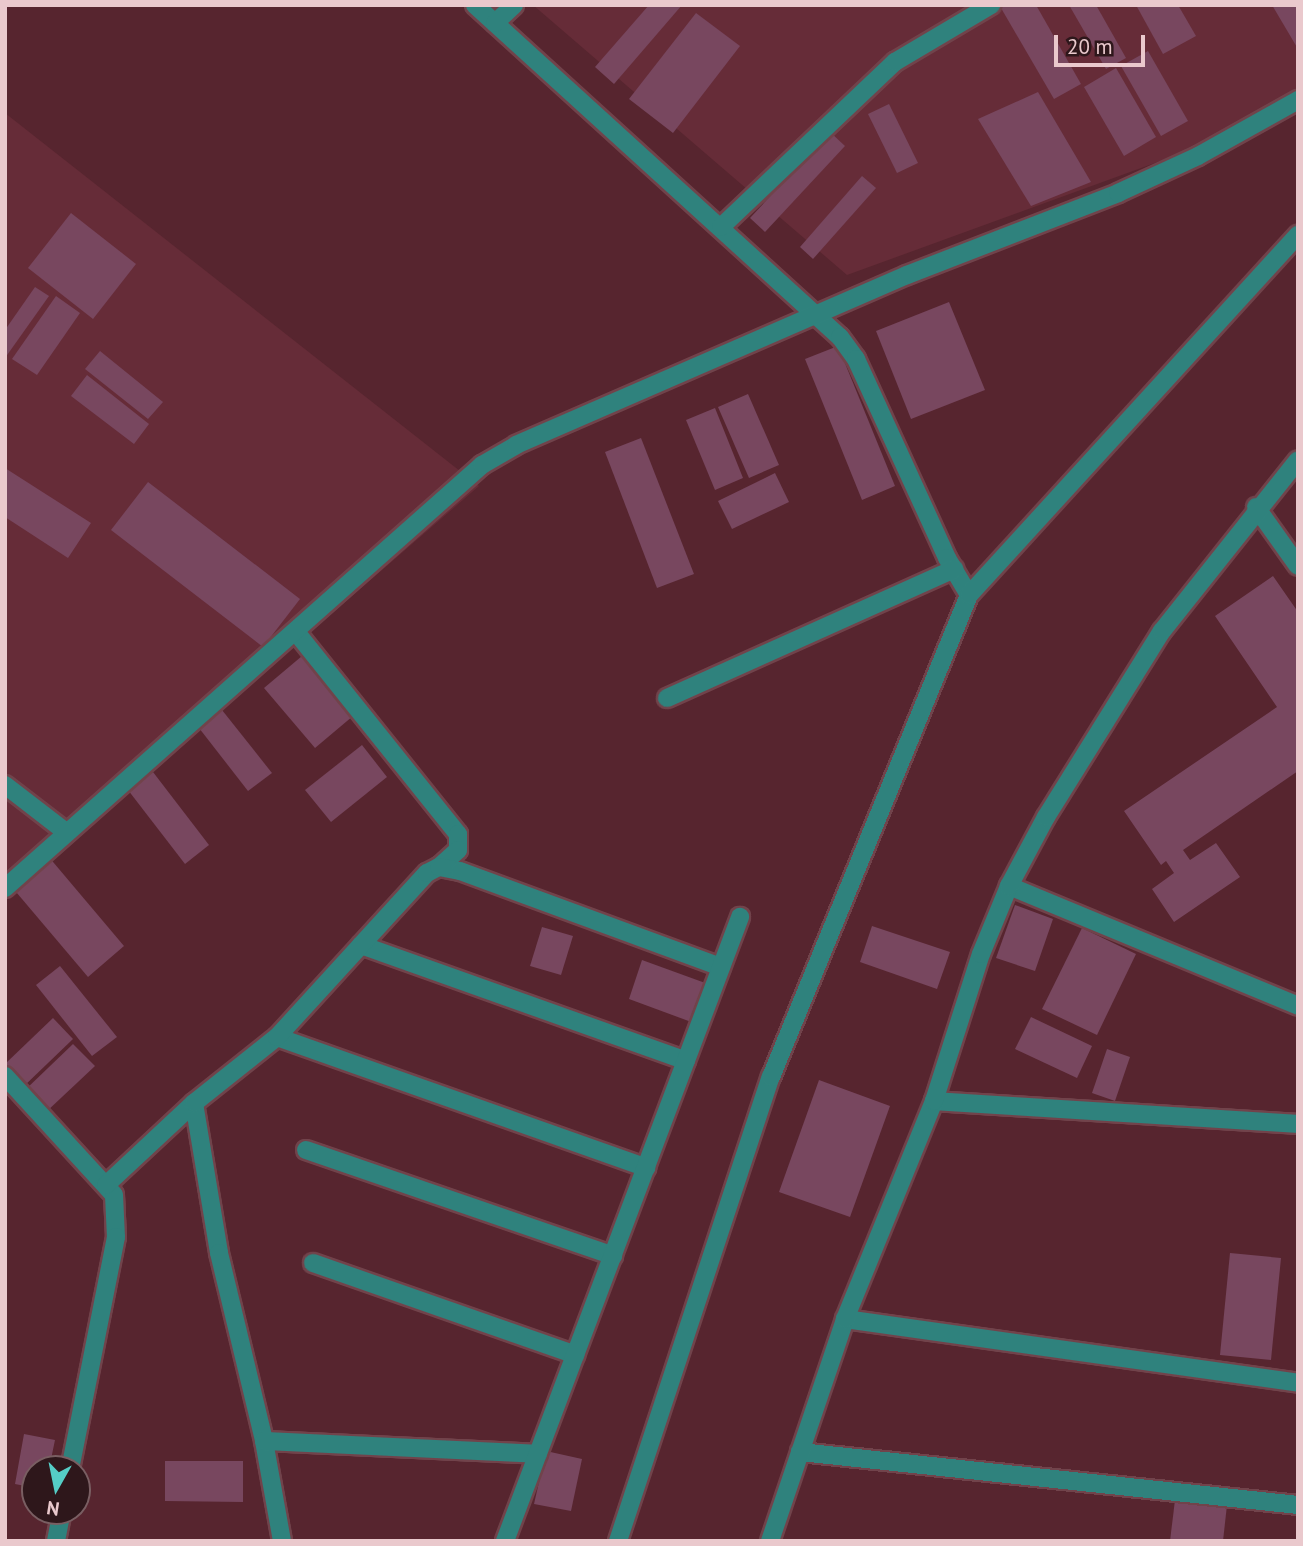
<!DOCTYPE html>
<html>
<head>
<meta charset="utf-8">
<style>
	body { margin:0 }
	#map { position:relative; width:1303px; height:1546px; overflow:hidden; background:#57252f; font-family:"PT Sans",sans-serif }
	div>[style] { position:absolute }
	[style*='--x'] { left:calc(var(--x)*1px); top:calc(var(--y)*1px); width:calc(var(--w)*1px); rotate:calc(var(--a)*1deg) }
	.built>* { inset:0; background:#662c38 }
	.building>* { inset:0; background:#78475f }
	.roads { filter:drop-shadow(2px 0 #71434b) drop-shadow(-2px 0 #71434b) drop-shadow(0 2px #71434b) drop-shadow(0 -2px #71434b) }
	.minor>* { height:18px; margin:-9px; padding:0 9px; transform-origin:9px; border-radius:9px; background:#2f827d }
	span { translate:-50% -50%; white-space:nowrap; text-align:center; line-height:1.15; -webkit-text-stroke:5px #2e171b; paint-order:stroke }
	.frame { position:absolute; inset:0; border:7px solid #eac9cd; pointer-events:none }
	.north { position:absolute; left:21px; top:1455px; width:70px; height:70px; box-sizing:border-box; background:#2e171b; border:2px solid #795e62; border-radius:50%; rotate:189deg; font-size:19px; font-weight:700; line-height:28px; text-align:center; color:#eac9cd }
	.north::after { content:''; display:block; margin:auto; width:24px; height:32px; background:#55cdc6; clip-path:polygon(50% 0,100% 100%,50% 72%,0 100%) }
	.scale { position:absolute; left:1054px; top:35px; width:91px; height:32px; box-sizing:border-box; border:4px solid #eac9cd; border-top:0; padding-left:9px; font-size:21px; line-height:24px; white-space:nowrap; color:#eac9cd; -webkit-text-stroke:5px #2e171b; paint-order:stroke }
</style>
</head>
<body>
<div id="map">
	<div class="built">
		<i style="clip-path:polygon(533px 5px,1298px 5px,1298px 93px,1240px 132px,847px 275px)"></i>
		<i style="clip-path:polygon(5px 113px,479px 486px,5px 897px)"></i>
	</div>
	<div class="building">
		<i style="clip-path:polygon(649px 5px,682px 5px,614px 84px,595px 67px)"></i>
		<i style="clip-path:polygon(1006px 5px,1036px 5px,1081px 84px,1054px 99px,1001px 8px)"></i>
		<i style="clip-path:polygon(1069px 5px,1096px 5px,1126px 58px,1106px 69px)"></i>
		<i style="clip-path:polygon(1136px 5px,1178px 5px,1196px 36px,1163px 54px)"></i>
		<i style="clip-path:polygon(1272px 5px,1298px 5px,1298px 49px)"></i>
		<i style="clip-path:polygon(696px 13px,740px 46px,673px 133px,629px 99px)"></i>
		<i style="clip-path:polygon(1148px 51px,1188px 121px,1161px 136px,1121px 66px)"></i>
		<i style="clip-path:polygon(1116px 68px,1156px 137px,1124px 156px,1084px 87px)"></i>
		<i style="clip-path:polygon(1038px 92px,1091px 182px,1031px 206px,978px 119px)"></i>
		<i style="clip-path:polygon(889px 104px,918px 163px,897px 173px,868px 114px)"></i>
		<i style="clip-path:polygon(830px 132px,845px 146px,765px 232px,750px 218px)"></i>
		<i style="clip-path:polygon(862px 176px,876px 188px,813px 259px,800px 247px)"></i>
		<i style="clip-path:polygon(71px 213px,136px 264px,93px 319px,28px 268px)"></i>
		<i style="clip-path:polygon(35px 287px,49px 296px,5px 358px,5px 330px)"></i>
		<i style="clip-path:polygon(56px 296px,80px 313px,37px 375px,12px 359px)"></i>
		<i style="clip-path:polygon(949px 302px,985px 390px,911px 419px,876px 331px)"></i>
		<i style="clip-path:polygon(838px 346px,895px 486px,862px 500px,805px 359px)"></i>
		<i style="clip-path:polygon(100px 351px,163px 402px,148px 419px,85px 369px)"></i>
		<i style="clip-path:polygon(87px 375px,149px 424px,134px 444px,71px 396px)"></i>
		<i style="clip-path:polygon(748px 394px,779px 465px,749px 478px,718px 407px)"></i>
		<i style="clip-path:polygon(715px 408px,743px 478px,715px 490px,686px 420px)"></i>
		<i style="clip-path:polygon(641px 438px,694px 574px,657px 588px,605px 452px)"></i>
		<i style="clip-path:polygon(5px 468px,91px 523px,68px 558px,5px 517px)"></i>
		<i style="clip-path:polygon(775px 473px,789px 502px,732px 529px,718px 501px)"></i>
		<i style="clip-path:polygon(148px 482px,300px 599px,263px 647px,111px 530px)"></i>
		<i style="clip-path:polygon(1273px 576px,1298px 612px,1298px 771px,1183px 850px,1190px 860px,1216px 843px,1240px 877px,1174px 922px,1152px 889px,1174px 873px,1166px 861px,1161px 865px,1124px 811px,1277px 707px,1215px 616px)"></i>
		<i style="clip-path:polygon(302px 656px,353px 716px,315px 748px,264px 688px)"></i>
		<i style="clip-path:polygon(222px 710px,272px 773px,248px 791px,199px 728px)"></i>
		<i style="clip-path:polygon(362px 745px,387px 777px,331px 822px,305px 790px)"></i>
		<i style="clip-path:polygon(153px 772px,209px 845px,185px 864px,128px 790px)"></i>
		<i style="clip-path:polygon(48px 856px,124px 946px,88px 977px,11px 886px)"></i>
		<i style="clip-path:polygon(1015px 905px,1053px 919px,1035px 971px,996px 958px)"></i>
		<i style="clip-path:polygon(872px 926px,950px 952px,937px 989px,860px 962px)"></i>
		<i style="clip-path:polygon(542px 927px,573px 936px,561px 975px,530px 966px)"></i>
		<i style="clip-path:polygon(1082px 928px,1136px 954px,1097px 1035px,1042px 1009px)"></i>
		<i style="clip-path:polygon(642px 960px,708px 984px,694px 1023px,629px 999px)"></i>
		<i style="clip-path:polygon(60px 966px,117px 1037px,92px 1056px,36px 985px)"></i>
		<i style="clip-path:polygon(1031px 1017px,1092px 1046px,1077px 1078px,1015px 1049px)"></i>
		<i style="clip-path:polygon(53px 1018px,73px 1039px,22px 1088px,5px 1064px)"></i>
		<i style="clip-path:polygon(73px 1044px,95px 1066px,45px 1113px,24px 1091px)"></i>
		<i style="clip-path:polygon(1107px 1049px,1130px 1057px,1115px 1101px,1092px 1093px)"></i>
		<i style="clip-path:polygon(819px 1080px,890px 1106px,850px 1217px,779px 1192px)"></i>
		<i style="clip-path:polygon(1230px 1253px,1281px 1258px,1271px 1360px,1220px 1355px)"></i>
		<i style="clip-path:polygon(24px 1434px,55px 1440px,49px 1469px,35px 1469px,35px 1488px,15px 1484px)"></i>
		<i style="clip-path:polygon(546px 1451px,582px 1459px,571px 1511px,534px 1504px)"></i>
		<i style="clip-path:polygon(165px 1461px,243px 1461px,243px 1502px,165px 1501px)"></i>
		<i style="clip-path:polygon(1175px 1500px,1227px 1505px,1223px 1541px,1170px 1541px)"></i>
	</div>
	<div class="roads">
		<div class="minor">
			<i style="--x:475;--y:5;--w:493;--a:42.3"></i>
			<i style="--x:840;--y:337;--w:27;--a:54"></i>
			<i style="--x:856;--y:359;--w:219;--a:65.4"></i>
			<i style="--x:947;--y:558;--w:43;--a:59.3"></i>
			<i style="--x:495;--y:23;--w:26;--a:-43"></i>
			<i style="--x:721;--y:227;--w:240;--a:-43.5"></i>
			<i style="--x:895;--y:62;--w:112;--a:-30.7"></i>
			<i style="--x:1256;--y:507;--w:72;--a:54.6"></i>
			<i style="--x:296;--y:632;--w:259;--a:51.3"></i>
			<i style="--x:458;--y:834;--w:16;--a:90"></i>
			<i style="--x:458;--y:850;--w:25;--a:138"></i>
			<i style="--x:667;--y:698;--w:315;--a:-24.2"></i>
			<i style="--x:5;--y:785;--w:78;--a:37.7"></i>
			<i style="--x:1009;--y:886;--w:313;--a:22.5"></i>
			<i style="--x:5;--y:888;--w:638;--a:-41.57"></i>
			<i style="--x:482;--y:465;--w:39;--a:-30"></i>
			<i style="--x:516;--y:445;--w:426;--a:-23.5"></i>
			<i style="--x:907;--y:275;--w:226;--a:-21.2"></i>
			<i style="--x:1118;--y:193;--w:88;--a:-24.8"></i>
			<i style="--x:1198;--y:156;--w:115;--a:-29.2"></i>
			<i style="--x:361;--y:945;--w:345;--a:19.6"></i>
			<i style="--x:277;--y:1037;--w:392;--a:19.5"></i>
			<i style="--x:5;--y:1076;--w:161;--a:47.5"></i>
			<i style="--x:114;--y:1195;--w:42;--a:87.3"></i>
			<i style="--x:116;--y:1237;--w:237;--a:101.2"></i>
			<i style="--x:934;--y:1101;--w:365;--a:3.6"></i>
			<i style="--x:194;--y:1103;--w:152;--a:80.5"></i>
			<i style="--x:219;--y:1253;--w:193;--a:76.5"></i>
			<i style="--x:264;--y:1441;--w:102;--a:79.8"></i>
			<i style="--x:306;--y:1150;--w:325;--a:19"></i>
			<i style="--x:106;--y:1185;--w:120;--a:-43"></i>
			<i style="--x:194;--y:1103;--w:106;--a:-38.5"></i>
			<i style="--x:277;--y:1037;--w:222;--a:-47.6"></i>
			<i style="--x:427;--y:873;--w:13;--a:-27"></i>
			<i style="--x:439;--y:867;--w:21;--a:11"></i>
			<i style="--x:460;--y:871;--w:278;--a:20.2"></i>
			<i style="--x:313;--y:1263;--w:278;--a:19.3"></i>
			<i style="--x:845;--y:1319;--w:457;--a:8"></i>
			<i style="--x:264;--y:1441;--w:274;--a:2.7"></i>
			<i style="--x:800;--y:1452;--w:501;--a:6.07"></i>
			<i style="--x:56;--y:1541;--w:31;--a:-79"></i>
			<i style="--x:505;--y:1541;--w:667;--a:-69.36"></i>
			<i style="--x:618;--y:1541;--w:489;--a:-71.8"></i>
			<i style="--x:771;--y:1077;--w:521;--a:-67.67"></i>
			<i style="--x:969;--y:595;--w:488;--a:-47.6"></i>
			<i style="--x:770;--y:1541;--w:234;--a:-71.3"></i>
			<i style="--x:845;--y:1319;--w:235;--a:-67.8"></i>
			<i style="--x:934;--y:1101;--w:154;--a:-72.3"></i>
			<i style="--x:981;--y:954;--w:74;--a:-67.6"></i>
			<i style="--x:1009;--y:886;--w:78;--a:-61.8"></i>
			<i style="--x:1046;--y:817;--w:219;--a:-58.1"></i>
			<i style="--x:1162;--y:631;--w:218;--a:-51.5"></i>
		</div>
	</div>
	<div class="frame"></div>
	<div class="north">N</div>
	<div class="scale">20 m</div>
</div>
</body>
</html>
